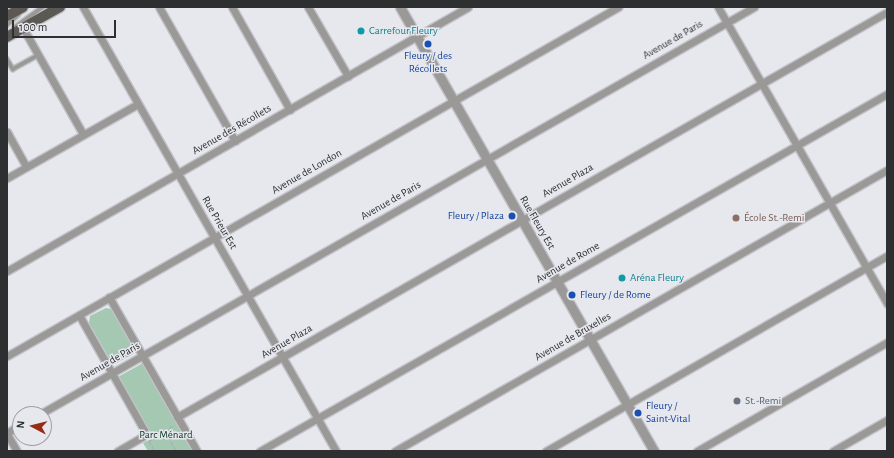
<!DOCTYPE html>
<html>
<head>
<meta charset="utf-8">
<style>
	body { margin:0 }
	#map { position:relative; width:894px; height:458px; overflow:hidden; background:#e6e8ee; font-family:"Alegreya Sans",sans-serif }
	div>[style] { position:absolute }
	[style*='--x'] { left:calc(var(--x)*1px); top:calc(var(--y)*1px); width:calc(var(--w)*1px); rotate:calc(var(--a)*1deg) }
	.green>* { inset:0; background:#a5c8b2 }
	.path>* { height:1px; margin-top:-0.5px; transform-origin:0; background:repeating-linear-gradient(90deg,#a9aaaf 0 4px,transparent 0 6px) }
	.roads { filter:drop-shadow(1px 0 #c1c3c8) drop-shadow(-1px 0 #c1c3c8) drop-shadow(0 1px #c1c3c8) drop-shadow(0 -1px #c1c3c8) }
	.service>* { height:3.5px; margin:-1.75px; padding:0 1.75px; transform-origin:1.75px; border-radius:1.75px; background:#9b9997 }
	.minor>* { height:7px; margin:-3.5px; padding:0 3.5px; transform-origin:3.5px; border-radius:3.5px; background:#9b9997 }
	.tertiary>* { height:9px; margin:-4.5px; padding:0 4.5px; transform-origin:4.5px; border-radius:4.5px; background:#9b9997 }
	.primary>* { height:10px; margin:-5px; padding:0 5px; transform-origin:5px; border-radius:5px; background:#5c5955 }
	.dots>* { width:11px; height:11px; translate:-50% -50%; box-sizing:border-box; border:2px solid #e6e8ee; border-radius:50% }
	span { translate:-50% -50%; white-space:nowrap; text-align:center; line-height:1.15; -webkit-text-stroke:3px #e6e8ee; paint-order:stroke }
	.culture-label { font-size:11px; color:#0d838f }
	.left { translate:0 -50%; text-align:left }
	.street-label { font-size:11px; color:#2e2f31 }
	.transit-label { font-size:11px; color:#164399 }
	.right { translate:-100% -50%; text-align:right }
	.education-label { font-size:11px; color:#785e54 }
	.worship-label { font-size:11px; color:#5b616d }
	.park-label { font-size:11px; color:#053620 }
	.frame { position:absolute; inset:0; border:8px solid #2e2f31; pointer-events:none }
	.north { position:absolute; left:12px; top:406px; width:40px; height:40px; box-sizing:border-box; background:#e6e8ee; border:1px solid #9c9ea2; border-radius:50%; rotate:277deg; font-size:11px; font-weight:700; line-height:16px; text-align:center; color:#2e2f31 }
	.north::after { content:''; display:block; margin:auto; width:14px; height:18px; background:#952d15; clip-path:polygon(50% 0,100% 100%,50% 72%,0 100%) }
	.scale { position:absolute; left:12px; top:20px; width:104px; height:18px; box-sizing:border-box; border:2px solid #2e2f31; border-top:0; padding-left:5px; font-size:12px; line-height:14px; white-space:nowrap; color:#2e2f31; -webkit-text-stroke:3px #e6e8ee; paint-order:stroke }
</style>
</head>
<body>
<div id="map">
	<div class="green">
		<i style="clip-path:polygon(106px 308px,111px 309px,135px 349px,135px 353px,115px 364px,112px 363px,89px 323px,90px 316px)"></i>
		<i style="clip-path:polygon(143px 363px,193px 451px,148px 451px,143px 443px,149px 440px,150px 432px,118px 377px)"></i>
	</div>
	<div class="path">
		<i style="--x:165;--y:431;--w:23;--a:61"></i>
		<i style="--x:149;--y:441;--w:30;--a:-33"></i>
		<i style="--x:149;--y:441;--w:12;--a:59"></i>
	</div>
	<div class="roads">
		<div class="service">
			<i style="--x:7;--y:25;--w:16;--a:-43"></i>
			<i style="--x:14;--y:28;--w:36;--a:-36"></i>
			<i style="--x:7;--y:59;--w:12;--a:59"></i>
			<i style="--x:13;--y:69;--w:29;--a:-29"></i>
		</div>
		<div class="minor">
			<i style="--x:83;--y:7;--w:511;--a:60.32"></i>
			<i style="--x:159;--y:7;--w:154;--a:60.4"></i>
			<i style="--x:232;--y:7;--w:118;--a:60.6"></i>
			<i style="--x:308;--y:7;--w:80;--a:59.9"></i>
			<i style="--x:718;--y:7;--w:341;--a:60.3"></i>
			<i style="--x:23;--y:28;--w:122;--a:60.5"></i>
			<i style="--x:7;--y:132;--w:39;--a:61"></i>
			<i style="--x:7;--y:178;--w:150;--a:-29.5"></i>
			<i style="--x:7;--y:271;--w:531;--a:-29.8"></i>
			<i style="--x:109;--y:297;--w:177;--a:60.3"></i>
			<i style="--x:79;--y:315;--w:132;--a:60.5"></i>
			<i style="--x:144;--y:430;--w:7;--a:106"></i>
			<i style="--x:142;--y:437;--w:28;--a:150"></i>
			<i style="--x:7;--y:356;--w:704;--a:-29.73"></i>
			<i style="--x:40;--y:414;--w:822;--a:-29.68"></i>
			<i style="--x:177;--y:417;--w:817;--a:-29.7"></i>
			<i style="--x:7;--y:433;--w:15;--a:-32"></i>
			<i style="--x:7;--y:434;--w:20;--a:60"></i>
			<i style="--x:260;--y:451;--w:722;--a:-29.66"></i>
			<i style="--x:395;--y:451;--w:567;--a:-29.73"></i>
			<i style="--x:546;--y:451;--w:393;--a:-29.8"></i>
			<i style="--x:697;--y:451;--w:219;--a:-29.8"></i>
			<i style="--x:833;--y:451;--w:62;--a:-29.9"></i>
		</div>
		<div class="tertiary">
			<i style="--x:400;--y:7;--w:512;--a:60.23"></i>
		</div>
		<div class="primary">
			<i style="--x:7;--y:16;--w:18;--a:-29"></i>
			<i style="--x:7;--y:37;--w:61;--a:-29.5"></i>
		</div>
	</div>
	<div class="dots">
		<i style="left:361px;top:31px;background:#0f9aa8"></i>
		<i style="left:428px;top:44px;background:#1a4fb4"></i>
		<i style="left:512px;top:216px;background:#1a4fb4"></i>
		<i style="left:736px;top:218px;background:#8d6e63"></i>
		<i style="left:622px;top:278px;background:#0f9aa8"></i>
		<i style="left:572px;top:295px;background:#1a4fb4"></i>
		<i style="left:737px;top:401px;background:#6b7280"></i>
		<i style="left:638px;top:413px;background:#1a4fb4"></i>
	</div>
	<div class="culture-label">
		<span class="left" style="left:369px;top:31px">Carrefour Fleury</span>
		<span class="left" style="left:630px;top:278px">Aréna Fleury</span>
	</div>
	<div class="street-label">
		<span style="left:673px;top:40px;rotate:-30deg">Avenue de Paris</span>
		<span style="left:232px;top:130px;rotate:-30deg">Avenue des Récollets</span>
		<span style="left:307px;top:172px;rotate:-30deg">Avenue de London</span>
		<span style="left:568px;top:181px;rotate:-30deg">Avenue Plaza</span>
		<span style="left:391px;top:201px;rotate:-30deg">Avenue de Paris</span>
		<span style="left:219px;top:223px;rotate:60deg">Rue Prieur Est</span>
		<span style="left:537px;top:223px;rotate:60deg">Rue Fleury Est</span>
		<span style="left:568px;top:263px;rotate:-30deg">Avenue de Rome</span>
		<span style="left:573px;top:337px;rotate:-30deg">Avenue de Bruxelles</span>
		<span style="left:287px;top:342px;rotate:-30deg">Avenue Plaza</span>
		<span style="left:110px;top:362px;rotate:-30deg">Avenue de Paris</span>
	</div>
	<div class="transit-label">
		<span style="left:428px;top:63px">Fleury / des<br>Récollets</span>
		<span class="right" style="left:504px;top:216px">Fleury / Plaza</span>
		<span class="left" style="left:580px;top:295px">Fleury / de Rome</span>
		<span class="left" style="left:646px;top:413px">Fleury /<br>Saint-Vital</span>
	</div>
	<div class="education-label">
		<span class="left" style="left:744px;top:218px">École St.-Remi</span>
	</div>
	<div class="worship-label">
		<span class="left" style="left:745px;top:401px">St.-Remi</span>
	</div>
	<div class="park-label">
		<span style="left:166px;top:435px">Parc Ménard</span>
	</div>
	<div class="frame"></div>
	<div class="north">N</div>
	<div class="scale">100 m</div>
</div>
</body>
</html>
